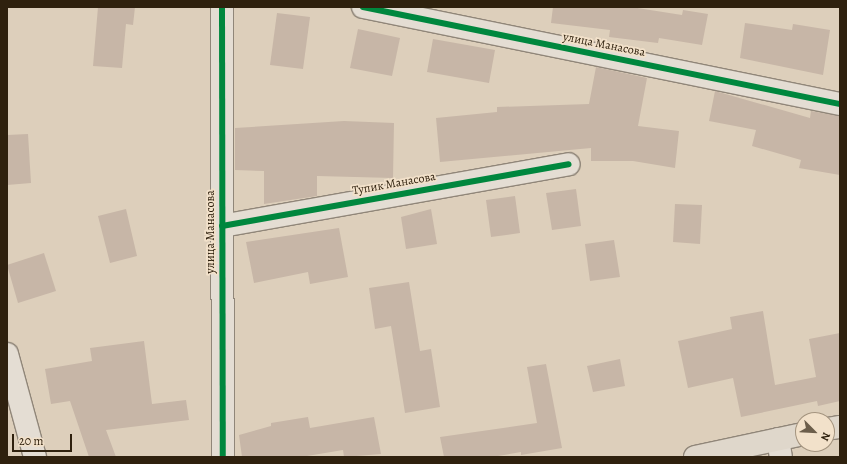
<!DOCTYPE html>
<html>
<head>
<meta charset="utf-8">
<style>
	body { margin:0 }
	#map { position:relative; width:847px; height:464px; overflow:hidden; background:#ddcfbb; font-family:Alegreya,serif }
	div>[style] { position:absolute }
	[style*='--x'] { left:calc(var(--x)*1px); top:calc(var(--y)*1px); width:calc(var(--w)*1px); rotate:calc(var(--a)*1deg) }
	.building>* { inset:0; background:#c7b6a7 }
	.roads { filter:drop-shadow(1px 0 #908679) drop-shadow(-1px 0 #908679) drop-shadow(0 1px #908679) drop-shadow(0 -1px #908679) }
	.minor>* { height:22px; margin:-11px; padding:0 11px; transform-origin:11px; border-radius:11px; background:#e4ddd3 }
	.major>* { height:22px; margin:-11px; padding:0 11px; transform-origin:11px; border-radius:11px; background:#dfd7cb }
	.cycleway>* { height:6px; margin:-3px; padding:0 3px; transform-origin:3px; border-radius:3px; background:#00873e }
	span { translate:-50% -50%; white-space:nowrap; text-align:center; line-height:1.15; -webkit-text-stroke:3.5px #f2e1ca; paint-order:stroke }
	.street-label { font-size:12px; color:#2f210e }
	.frame { position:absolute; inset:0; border:8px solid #2f210e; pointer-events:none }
	.north { position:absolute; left:795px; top:412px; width:40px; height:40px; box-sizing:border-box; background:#f2e1ca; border:1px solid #a4947f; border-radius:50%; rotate:114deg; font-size:11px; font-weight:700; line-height:16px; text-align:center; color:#2f210e }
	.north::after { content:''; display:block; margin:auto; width:14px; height:18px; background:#6c5e4b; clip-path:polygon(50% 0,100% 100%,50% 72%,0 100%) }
	.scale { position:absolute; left:12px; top:434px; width:60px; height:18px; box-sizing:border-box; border:2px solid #2f210e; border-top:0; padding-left:5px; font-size:12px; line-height:14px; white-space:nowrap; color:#2f210e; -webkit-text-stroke:3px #f2e1ca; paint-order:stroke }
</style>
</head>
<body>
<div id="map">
	<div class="building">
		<i style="clip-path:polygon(98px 7px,135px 7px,133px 25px,126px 24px,122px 68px,93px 66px)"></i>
		<i style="clip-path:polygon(553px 7px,631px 7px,682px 15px,683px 10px,708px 14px,702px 45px,659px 38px,658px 43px,609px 37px,610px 30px,551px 23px)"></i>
		<i style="clip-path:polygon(277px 13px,310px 17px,303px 69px,270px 65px)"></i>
		<i style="clip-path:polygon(745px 23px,792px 30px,793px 24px,830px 30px,823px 75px,740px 58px)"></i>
		<i style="clip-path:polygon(358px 29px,400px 38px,392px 76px,350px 68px)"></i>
		<i style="clip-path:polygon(433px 39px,495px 50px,489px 83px,427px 72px)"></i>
		<i style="clip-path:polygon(596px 67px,647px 78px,638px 126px,679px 131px,675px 168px,633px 161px,591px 161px,591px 148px,440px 162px,436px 118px,497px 112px,497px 107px,589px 104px)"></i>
		<i style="clip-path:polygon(715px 91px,810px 118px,811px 111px,840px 116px,840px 175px,799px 168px,801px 160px,752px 146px,756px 130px,709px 121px)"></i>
		<i style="clip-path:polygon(344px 121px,394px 123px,393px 178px,317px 176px,317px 196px,264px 204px,264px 171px,235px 170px,235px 128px)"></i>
		<i style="clip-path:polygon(28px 134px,31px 183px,7px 185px,7px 135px)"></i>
		<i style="clip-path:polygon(576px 189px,581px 226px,552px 230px,546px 193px)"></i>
		<i style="clip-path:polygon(515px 196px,520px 233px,491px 237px,486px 200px)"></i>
		<i style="clip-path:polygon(675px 204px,702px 205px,700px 244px,673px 242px)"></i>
		<i style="clip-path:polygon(126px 209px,137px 256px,110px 263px,98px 216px)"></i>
		<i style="clip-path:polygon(431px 209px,437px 244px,406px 249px,401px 217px)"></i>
		<i style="clip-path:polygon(339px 228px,348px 277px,310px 284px,308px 272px,254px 283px,246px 242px)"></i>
		<i style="clip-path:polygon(614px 240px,620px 277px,590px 281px,585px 244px)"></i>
		<i style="clip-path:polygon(44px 253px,56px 291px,18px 303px,7px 265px)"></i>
		<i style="clip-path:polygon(409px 282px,420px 351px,431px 349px,440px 407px,405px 413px,391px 326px,375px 329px,369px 288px)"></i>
		<i style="clip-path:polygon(763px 311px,775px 385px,816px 377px,809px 339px,840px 333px,840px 401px,818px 406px,817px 401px,741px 417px,733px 378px,688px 388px,678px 341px,732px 329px,730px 317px)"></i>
		<i style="clip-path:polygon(144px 341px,152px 404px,186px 400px,189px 420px,106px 430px,116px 457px,89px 457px,70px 401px,51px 404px,45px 369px,92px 361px,90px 348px)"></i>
		<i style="clip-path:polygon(620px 359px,625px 386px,593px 392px,587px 366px)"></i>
		<i style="clip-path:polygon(546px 364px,562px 448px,521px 455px,521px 452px,492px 457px,444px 457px,440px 437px,537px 423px,527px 367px)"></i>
		<i style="clip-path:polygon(308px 417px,310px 428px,374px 417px,381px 454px,344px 457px,343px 450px,301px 457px,242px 457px,239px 435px,271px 426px,271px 423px)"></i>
	</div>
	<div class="roads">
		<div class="minor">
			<i style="--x:222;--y:7;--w:450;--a:89.9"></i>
			<i style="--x:363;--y:7;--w:487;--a:11.5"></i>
			<i style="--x:222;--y:226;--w:352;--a:-10.1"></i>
			<i style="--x:7;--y:354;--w:107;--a:74.8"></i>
			<i style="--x:778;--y:439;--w:18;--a:81"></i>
		</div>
		<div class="major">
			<i style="--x:827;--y:429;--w:13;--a:-9"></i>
			<i style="--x:695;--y:457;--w:110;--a:-12"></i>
		</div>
	</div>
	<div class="cycleway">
		<i style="--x:222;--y:7;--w:450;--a:89.9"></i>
		<i style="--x:363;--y:7;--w:487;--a:11.5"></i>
		<i style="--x:222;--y:226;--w:352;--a:-10.1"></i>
	</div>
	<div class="street-label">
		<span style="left:604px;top:45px;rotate:11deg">улица Манасова</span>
		<span style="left:394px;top:184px;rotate:-10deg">Тупик Манасова</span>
		<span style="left:211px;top:232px;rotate:-90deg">улица Манасова</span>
	</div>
	<div class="frame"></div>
	<div class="north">N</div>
	<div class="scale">20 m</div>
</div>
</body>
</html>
